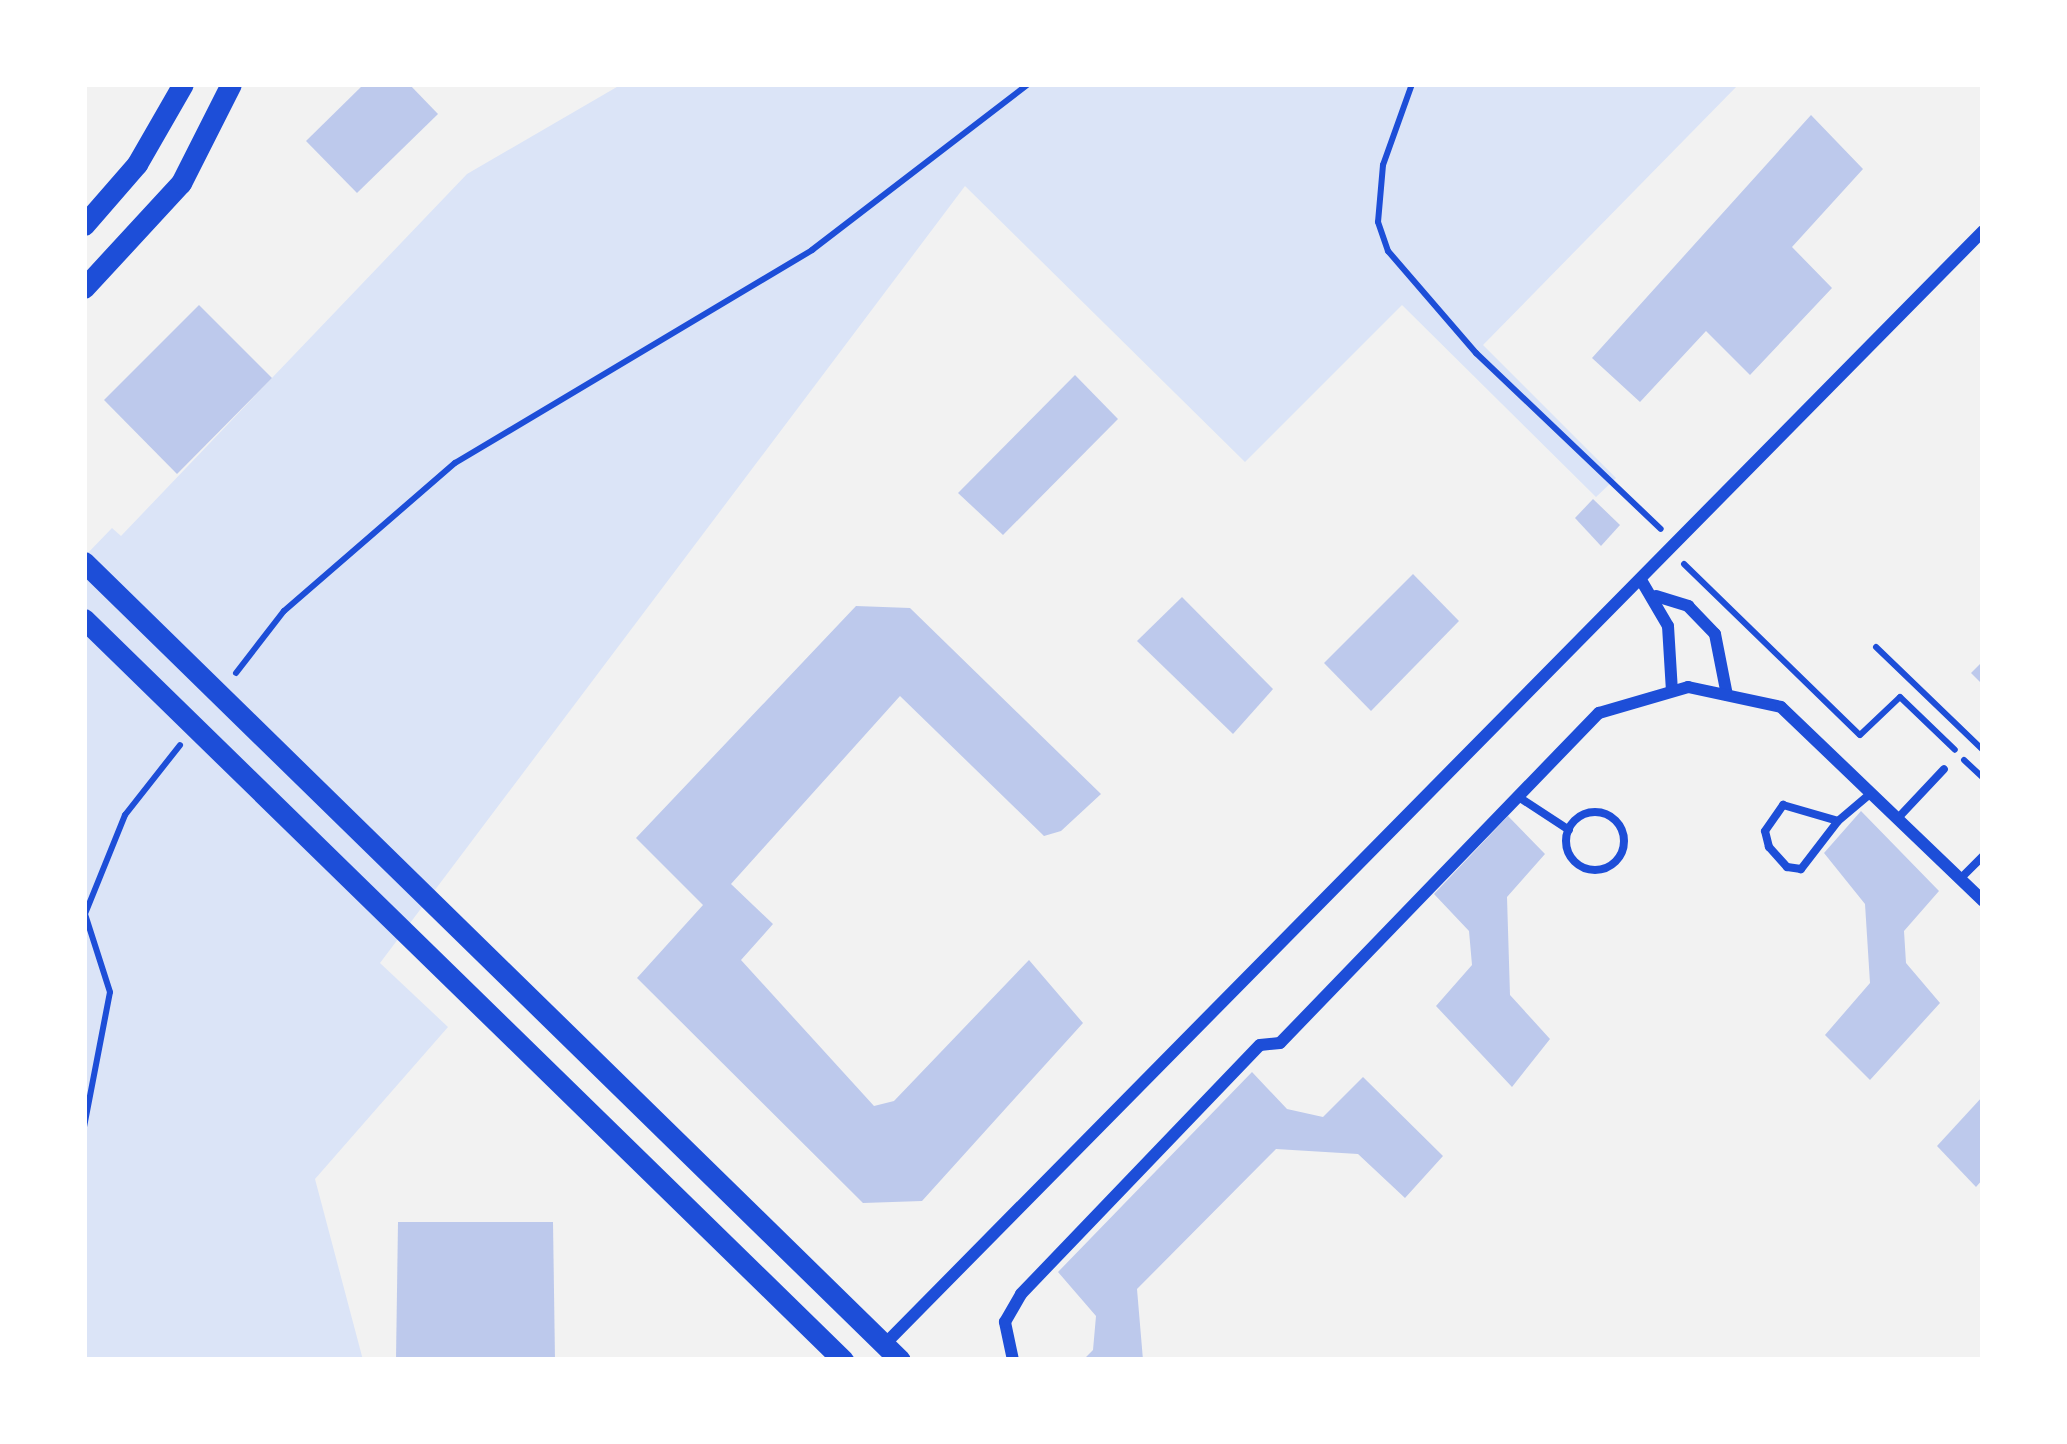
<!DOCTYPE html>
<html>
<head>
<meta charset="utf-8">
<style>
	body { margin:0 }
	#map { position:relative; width:2067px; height:1444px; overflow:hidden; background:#f2f2f2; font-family:Mulish,sans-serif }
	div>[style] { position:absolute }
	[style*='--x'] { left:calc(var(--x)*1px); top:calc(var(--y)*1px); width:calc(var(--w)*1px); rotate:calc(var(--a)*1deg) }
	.green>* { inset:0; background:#dbe4f7 }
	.building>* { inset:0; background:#bdc9ec }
	.path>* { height:6px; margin:-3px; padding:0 3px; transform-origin:3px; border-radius:3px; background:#1d4ed8 }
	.service>* { height:8px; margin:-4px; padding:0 4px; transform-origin:4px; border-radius:4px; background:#1d4ed8 }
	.service>.ring { margin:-4px; padding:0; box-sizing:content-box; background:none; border:8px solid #1d4ed8; border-radius:50% }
	.minor>* { height:12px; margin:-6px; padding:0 6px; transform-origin:6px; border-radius:6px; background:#1d4ed8 }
	.tertiary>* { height:21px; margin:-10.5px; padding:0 10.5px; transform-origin:10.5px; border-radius:10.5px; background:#1d4ed8 }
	span { translate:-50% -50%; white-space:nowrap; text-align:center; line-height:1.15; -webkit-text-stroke:10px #fff; paint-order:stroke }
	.frame { position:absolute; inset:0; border:87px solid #fff; pointer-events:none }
</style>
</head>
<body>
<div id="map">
	<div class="green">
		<i style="clip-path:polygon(622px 84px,1739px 84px,1483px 345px,1616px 478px,1596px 497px,1402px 305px,1245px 462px,965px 186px,380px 963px,448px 1027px,315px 1179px,363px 1360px,84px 1360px,84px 557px,112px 528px,121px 536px,467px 174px)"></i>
	</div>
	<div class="building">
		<i style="clip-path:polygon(364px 84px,409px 84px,438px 114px,357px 193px,306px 141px)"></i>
		<i style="clip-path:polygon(1811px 115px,1863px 169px,1792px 247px,1832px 288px,1750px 375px,1706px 331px,1640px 402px,1592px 358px)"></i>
		<i style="clip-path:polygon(199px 305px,272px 378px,177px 474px,104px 400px)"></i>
		<i style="clip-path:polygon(1075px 375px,1118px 419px,1003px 535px,958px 493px)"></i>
		<i style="clip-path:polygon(1593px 499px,1620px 525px,1601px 546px,1575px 518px)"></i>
		<i style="clip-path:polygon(1413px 574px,1459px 621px,1371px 711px,1324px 663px)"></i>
		<i style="clip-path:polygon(1182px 597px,1273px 689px,1233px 734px,1137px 641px)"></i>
		<i style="clip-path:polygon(856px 606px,910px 608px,1101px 794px,1061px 831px,1044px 836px,900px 696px,731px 884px,773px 924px,741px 960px,874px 1106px,894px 1101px,1029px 960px,1083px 1023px,922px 1201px,863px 1203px,637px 978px,703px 905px,636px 838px)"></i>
		<i style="clip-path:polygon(1983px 661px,1983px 685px,1971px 673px)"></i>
		<i style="clip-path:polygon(1861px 811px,1939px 891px,1904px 931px,1906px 963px,1940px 1003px,1870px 1080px,1825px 1035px,1870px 983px,1865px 904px,1824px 853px)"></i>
		<i style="clip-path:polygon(1508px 816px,1545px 854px,1507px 897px,1510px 995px,1550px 1039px,1512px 1087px,1436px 1006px,1472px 965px,1469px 931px,1434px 894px)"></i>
		<i style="clip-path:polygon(1252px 1072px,1287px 1109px,1323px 1117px,1363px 1077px,1443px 1156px,1405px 1198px,1358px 1154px,1276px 1149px,1137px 1289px,1143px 1360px,1083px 1360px,1093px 1350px,1096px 1316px,1058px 1272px)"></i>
		<i style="clip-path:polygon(1983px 1096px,1983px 1179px,1976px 1187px,1937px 1146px)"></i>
		<i style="clip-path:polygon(398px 1222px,553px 1222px,555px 1360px,396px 1360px)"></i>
	</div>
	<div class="path">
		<i style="--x:1412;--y:84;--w:86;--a:109.7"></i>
		<i style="--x:1383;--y:165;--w:57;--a:95"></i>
		<i style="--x:1378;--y:222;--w:31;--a:71"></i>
		<i style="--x:1388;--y:251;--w:135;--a:49.2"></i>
		<i style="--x:1476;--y:353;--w:255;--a:43.6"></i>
		<i style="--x:1684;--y:564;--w:245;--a:44.2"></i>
		<i style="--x:1860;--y:735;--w:55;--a:-43.5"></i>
		<i style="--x:1900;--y:697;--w:76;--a:43.9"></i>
		<i style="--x:1876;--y:647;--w:149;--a:43.9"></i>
		<i style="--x:236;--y:673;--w:78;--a:-52.3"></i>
		<i style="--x:284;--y:611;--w:226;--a:-40.9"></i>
		<i style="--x:455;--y:463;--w:416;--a:-30.8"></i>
		<i style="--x:812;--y:250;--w:272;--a:-37.5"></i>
		<i style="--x:1964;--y:760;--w:26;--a:43"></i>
		<i style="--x:84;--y:1127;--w:137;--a:-79.1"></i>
		<i style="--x:110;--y:992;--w:82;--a:-107.8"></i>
		<i style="--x:85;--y:914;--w:107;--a:-68"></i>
		<i style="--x:125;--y:815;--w:89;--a:-51.8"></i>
	</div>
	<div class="service">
		<i style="--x:1517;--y:796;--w:62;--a:33.2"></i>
		<i style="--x:1783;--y:805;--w:57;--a:16.2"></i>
		<i style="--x:1838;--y:821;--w:61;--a:127.6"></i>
		<i style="--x:1801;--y:869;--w:14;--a:-172"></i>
		<i style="--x:1787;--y:867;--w:27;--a:-132"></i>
		<i style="--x:1769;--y:847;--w:16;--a:-104"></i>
		<i style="--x:1765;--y:831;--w:32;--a:-55"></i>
		<i class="ring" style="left:1566px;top:812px;width:50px;height:50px"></i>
		<i style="--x:1898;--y:818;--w:67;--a:-46.8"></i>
		<i style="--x:1838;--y:821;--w:42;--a:-40.2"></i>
		<i style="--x:1961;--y:878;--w:31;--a:-45"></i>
	</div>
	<div class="minor">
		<i style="--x:1641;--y:580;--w:53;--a:59.6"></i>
		<i style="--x:1668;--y:626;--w:65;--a:86.5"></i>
		<i style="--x:1656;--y:596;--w:34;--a:17"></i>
		<i style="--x:1688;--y:606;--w:39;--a:46"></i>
		<i style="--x:1715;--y:634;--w:62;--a:78.9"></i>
		<i style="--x:884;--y:1345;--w:1565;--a:-45.39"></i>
		<i style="--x:1013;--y:1360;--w:39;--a:-102"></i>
		<i style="--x:1005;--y:1322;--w:32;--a:-60"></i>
		<i style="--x:1021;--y:1294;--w:345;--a:-46.2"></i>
		<i style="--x:1260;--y:1045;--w:20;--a:-6"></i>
		<i style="--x:1280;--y:1043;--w:459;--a:-46"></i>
		<i style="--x:1599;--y:713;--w:93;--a:-16.3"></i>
		<i style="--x:1688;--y:687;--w:95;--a:12.1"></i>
		<i style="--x:1781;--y:707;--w:280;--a:43.8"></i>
	</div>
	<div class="tertiary">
		<i style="--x:84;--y:225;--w:81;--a:-49"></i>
		<i style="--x:137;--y:164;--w:92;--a:-60.1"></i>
		<i style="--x:84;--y:288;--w:143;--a:-47.3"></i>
		<i style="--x:181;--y:183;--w:111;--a:-63.2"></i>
		<i style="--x:84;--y:562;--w:1141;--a:44.36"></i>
		<i style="--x:84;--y:619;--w:1061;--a:44.31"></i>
	</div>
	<div class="frame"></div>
</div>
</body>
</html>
